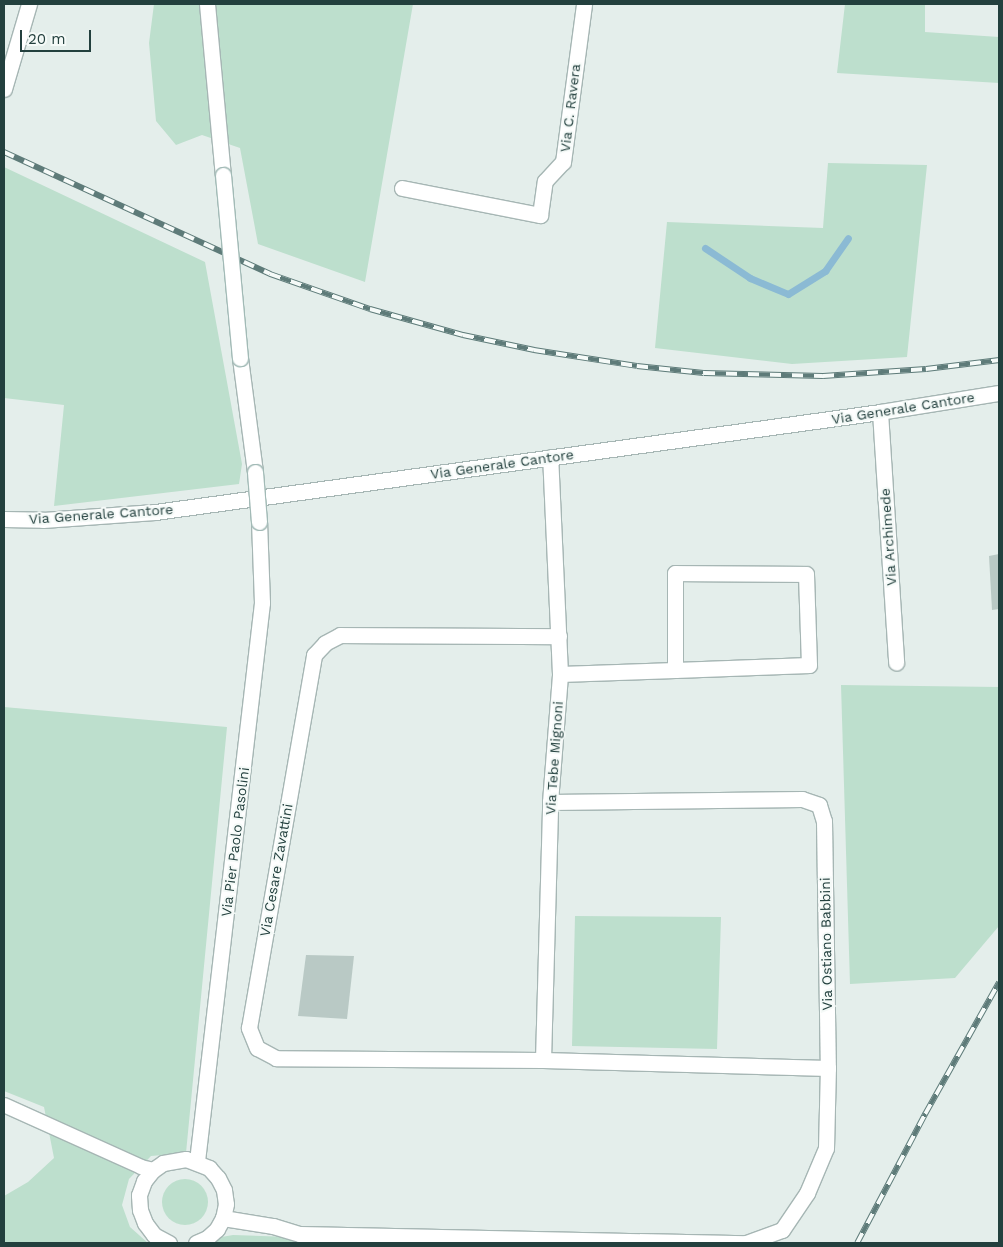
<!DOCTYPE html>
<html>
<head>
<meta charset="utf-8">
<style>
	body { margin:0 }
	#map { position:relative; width:1003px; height:1247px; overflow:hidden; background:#e4eeeb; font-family:"Work Sans",sans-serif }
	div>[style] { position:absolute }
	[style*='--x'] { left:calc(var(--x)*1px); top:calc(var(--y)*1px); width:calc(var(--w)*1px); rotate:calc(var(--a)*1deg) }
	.green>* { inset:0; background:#bddfcd }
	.round { border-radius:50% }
	.stream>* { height:7px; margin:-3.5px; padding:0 3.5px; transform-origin:3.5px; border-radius:3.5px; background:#8bbad4 }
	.building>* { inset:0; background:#b9c9c5 }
	.roads { filter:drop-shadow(1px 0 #a6b6b4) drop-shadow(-1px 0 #a6b6b4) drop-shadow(0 1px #a6b6b4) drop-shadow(0 -1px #a6b6b4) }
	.lane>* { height:14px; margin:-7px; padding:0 7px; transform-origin:7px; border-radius:7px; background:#fff }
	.street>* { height:15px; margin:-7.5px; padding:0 7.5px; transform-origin:7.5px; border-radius:7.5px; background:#fff }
	.secondary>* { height:15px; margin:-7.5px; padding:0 7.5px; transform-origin:7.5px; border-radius:7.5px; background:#fff }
	.rail>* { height:5.5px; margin-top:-2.75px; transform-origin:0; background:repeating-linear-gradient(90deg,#f5faf8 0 11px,#5e7b79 0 22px); box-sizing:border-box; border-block:1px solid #5e7b79 }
	.bridges { filter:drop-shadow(1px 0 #a2bab6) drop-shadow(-1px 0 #a2bab6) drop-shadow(0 1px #a2bab6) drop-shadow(0 -1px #a2bab6) }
	.secondary-bridge>* { height:15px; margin:-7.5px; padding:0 7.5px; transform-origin:7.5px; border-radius:7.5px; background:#fff }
	span { translate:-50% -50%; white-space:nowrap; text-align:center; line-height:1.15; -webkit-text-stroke:4px #f5faf8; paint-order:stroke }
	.street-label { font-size:14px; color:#23403e }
	.frame { position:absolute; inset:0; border:5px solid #23403e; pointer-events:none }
	.scale { position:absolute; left:20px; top:30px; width:71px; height:22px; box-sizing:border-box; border:2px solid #23403e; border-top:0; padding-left:6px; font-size:15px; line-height:18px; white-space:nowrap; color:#23403e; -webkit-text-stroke:4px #f5faf8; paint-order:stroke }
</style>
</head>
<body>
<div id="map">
	<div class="green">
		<i style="clip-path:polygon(154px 4px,413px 4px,365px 282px,258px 244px,240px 148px,202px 135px,176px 145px,156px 121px,149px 43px)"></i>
		<i style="clip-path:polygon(845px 4px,925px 4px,925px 32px,999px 37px,999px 83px,837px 73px)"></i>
		<i style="clip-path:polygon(828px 163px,927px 165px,907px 357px,792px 364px,655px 348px,667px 222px,823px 228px)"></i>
		<i style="clip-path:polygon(4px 167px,205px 262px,242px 464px,239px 484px,54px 506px,64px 405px,4px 398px)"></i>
		<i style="clip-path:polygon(841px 685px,999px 687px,999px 926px,955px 978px,850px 984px)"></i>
		<i style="clip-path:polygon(4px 707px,227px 727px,186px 1153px,151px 1156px,129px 1179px,122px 1205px,130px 1227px,148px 1243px,4px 1243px,4px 1196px,28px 1182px,54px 1158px,44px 1107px,4px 1091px)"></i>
		<i style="clip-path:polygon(575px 916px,721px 917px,717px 1049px,572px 1046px)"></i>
		<i class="round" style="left:162px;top:1179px;width:46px;height:46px"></i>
		<i style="clip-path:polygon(233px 1235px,462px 1243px,187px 1243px)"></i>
	</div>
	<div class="stream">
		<i style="--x:705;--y:248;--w:54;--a:33.7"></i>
		<i style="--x:750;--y:278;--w:41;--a:22.8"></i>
		<i style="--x:788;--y:294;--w:44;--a:-31.9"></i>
		<i style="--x:825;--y:271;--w:40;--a:-55.1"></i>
	</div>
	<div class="building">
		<i style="clip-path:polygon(999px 554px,999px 609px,992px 610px,989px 556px)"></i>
		<i style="clip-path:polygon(306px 955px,354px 956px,347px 1019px,298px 1016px)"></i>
	</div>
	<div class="roads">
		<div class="lane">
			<i style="--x:4;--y:1105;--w:150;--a:24.3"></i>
			<i style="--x:141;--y:1167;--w:12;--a:14"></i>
		</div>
		<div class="street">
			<i style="--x:4;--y:89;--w:89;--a:-73.6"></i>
			<i style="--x:402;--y:188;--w:141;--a:11.1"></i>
			<i style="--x:540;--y:215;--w:34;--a:-82"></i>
			<i style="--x:545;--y:181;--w:26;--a:-47"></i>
			<i style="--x:563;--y:162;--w:159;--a:-82.4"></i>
			<i style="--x:880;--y:412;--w:251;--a:86.3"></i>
			<i style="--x:4;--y:519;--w:39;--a:1"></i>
			<i style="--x:43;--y:520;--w:112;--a:-4.1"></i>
			<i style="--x:155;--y:512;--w:732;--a:-7.85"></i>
			<i style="--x:880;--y:412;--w:121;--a:-9.1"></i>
			<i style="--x:560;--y:674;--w:115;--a:-2"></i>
			<i style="--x:675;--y:670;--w:134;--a:-2.1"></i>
			<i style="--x:809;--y:665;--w:91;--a:-91.9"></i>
			<i style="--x:806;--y:574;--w:131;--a:-179.6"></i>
			<i style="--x:675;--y:573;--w:97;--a:90"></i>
			<i style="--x:550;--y:802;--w:252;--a:-0.7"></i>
			<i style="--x:802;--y:799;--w:18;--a:19"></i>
			<i style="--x:819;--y:805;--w:17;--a:73"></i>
			<i style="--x:824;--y:821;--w:247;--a:89.1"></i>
			<i style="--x:828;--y:1068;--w:285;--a:-178.4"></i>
			<i style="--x:543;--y:1060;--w:267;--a:-179.6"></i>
			<i style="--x:276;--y:1058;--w:21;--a:-152"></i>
			<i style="--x:257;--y:1048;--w:22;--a:-112"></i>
			<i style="--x:249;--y:1028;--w:379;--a:-80.1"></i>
			<i style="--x:314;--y:655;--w:16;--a:-47"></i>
			<i style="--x:325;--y:643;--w:17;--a:-28"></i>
			<i style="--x:340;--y:635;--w:219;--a:0.3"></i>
			<i style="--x:543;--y:1060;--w:258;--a:-88.4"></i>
			<i style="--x:550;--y:802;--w:128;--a:-85.5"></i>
			<i style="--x:560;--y:674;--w:217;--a:-92.6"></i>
			<i style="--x:223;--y:1218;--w:51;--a:9.1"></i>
			<i style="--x:273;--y:1226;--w:28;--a:17"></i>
			<i style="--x:300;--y:1234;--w:446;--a:1.2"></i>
			<i style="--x:746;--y:1243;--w:38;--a:-20"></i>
			<i style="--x:782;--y:1230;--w:45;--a:-56"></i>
			<i style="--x:807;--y:1193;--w:49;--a:-67.1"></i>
			<i style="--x:826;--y:1148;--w:80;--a:-88.6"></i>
		</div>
		<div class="secondary">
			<i style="--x:207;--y:4;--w:172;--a:84.7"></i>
			<i style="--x:240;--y:358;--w:115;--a:82.5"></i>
			<i style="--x:197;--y:1161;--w:562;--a:-83.36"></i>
			<i style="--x:262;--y:603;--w:81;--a:-92.1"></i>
			<i style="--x:169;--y:1243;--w:17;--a:-152"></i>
			<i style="--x:154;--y:1235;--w:15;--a:-127"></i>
			<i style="--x:145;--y:1223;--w:14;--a:-111"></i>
			<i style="--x:140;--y:1210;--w:15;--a:-94"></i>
			<i style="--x:139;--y:1195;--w:15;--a:-70"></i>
			<i style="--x:144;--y:1181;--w:14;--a:-51"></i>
			<i style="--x:153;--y:1170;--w:12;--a:-35"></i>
			<i style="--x:163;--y:1163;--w:23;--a:-10"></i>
			<i style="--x:186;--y:1159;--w:25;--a:21"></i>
			<i style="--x:209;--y:1168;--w:13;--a:48"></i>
			<i style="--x:218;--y:1178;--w:13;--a:63"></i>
			<i style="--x:224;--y:1190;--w:14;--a:82"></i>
			<i style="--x:226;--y:1204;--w:14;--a:102"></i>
			<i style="--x:223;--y:1218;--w:13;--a:119"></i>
			<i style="--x:217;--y:1229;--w:13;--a:138"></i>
			<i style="--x:207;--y:1238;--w:12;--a:156"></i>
		</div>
	</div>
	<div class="rail">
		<i style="--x:4;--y:152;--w:293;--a:24.6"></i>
		<i style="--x:270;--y:274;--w:106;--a:19.3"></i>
		<i style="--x:370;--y:309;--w:97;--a:15.6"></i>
		<i style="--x:463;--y:335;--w:73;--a:11.9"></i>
		<i style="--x:534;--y:350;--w:104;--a:8.8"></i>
		<i style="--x:637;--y:366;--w:67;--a:6"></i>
		<i style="--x:704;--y:373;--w:119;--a:1.4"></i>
		<i style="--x:823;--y:376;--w:103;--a:-3.9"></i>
		<i style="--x:926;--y:369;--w:74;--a:-7"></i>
		<i style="--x:857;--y:1243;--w:146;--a:-62.2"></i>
		<i style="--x:925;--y:1114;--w:151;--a:-60.7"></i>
	</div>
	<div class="bridges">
		<div class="secondary-bridge">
			<i style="--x:223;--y:175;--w:184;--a:84.7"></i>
			<i style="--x:255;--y:472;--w:50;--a:85.4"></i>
		</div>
	</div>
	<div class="street-label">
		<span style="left:570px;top:108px;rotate:-83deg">Via C. Ravera</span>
		<span style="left:903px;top:408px;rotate:-9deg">Via Generale Cantore</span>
		<span style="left:502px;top:464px;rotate:-8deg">Via Generale Cantore</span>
		<span style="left:101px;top:514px;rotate:-4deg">Via Generale Cantore</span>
		<span style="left:888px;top:537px;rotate:-94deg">Via Archimede</span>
		<span style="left:554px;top:758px;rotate:-86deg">Via Tebe Mignoni</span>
		<span style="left:235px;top:842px;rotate:-83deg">Via Pier Paolo Pasolini</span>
		<span style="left:276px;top:870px;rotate:-80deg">Via Cesare Zavattini</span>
		<span style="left:826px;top:944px;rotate:-91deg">Via Ostiano Babbini</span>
	</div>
	<div class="frame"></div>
	<div class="scale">20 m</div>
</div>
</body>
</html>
